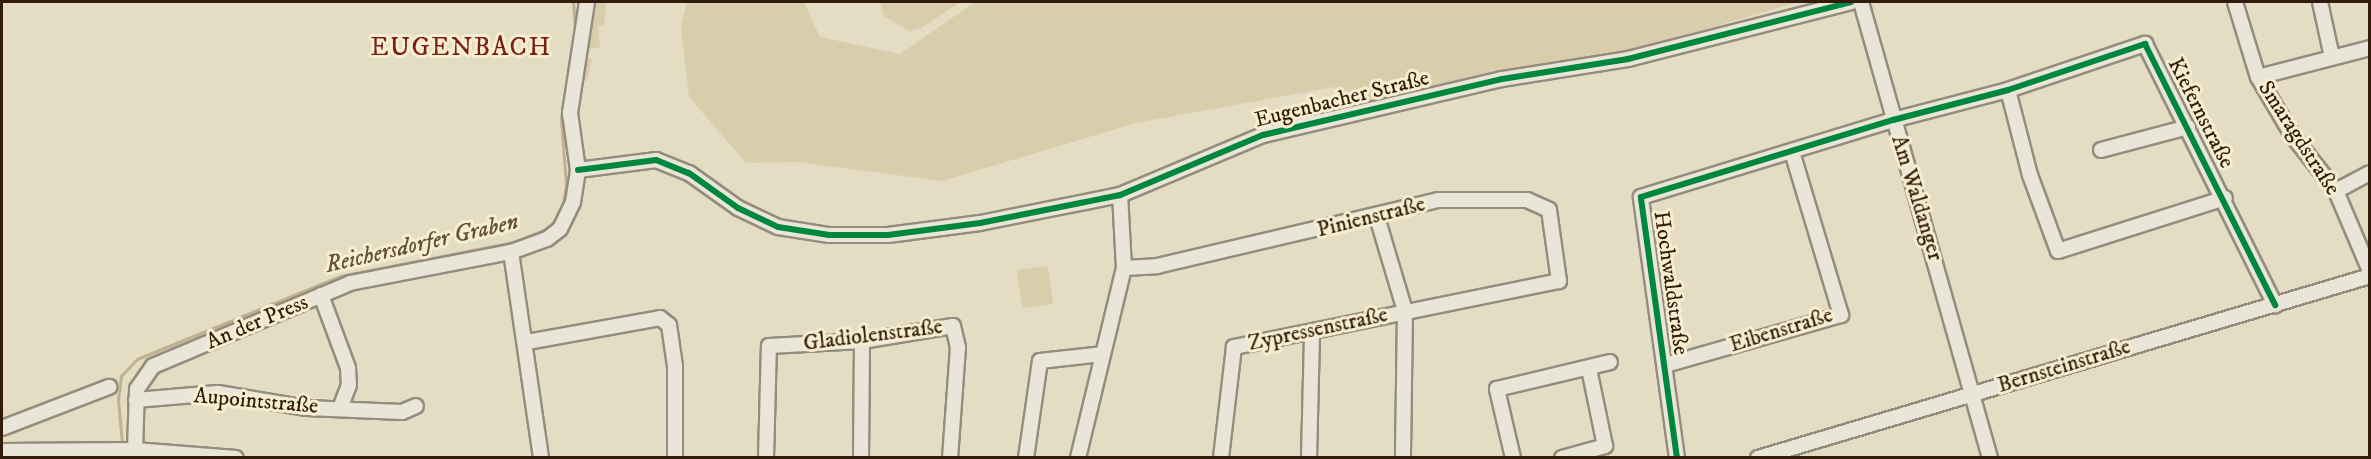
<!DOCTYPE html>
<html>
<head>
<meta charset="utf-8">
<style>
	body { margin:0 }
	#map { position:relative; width:2371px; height:459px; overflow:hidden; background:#e4dcc3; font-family:"IM FELL DW Pica",serif }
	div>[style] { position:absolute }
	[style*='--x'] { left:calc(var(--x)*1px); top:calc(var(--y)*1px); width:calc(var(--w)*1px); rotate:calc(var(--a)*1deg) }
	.green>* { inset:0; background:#dacdac }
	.stream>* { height:3px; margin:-1.5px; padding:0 1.5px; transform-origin:1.5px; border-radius:1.5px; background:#c0b191 }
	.roads { filter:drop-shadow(2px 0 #948d7d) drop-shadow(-2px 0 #948d7d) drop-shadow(0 2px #948d7d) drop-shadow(0 -2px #948d7d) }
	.minor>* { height:14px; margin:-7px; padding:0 7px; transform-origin:7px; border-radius:7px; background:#e9e5d9 }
	.cycleway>* { height:6px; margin:-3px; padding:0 3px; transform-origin:3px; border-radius:3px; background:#00873e }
	span { translate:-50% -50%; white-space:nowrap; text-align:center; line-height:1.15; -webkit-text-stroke:6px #f7edd0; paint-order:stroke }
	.street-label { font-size:22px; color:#311c0b }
	.water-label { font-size:24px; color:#645038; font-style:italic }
	.quarter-label { font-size:26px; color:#7a1f14; letter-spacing:1.5px }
	.frame { position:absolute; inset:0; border:3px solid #311c0b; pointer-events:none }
</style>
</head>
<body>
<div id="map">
	<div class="green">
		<i style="clip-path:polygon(591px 2px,606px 2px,606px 8px,604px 25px,598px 26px,600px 47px,588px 49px,587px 58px,592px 59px,587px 81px,580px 80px)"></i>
		<i style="clip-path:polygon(687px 2px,804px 2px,820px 37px,900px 54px,975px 2px,1798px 2px,1627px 52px,1485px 73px,1348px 109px,1334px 87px,1136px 123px,942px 181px,796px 162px,746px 163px,689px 97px,681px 27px)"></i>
		<i style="clip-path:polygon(880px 2px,961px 2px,921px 28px,909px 31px,884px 16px)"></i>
		<i style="clip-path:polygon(1048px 266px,1053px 304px,1022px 308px,1017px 270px)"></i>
	</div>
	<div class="stream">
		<i style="--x:562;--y:210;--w:25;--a:-81"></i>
		<i style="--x:566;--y:185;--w:67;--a:-94.3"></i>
		<i style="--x:561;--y:118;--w:90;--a:-81.1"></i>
		<i style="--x:575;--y:29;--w:27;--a:-94"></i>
		<i style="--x:122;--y:443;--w:43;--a:-95.3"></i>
		<i style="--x:118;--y:400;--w:24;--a:-83"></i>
		<i style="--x:121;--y:376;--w:23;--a:-47"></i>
		<i style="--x:137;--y:359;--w:219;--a:-22.2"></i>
		<i style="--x:340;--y:276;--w:177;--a:-11.1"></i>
		<i style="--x:514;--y:242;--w:35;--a:-22"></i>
		<i style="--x:547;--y:229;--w:18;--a:-45"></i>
	</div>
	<div class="roads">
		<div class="minor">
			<i style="--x:1861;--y:2;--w:474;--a:74.2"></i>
			<i style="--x:2235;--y:2;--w:78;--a:73"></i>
			<i style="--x:2258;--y:77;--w:67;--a:59.6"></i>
			<i style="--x:2292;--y:135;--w:71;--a:51.8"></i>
			<i style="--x:2336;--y:191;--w:87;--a:67"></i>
			<i style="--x:2320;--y:2;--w:56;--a:77.7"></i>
			<i style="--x:2258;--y:77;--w:116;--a:-14.5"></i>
			<i style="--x:2008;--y:90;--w:88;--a:75.5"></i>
			<i style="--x:2030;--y:175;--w:81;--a:69.8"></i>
			<i style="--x:2058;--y:251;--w:175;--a:-17.6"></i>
			<i style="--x:2101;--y:150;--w:90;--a:-14.8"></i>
			<i style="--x:578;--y:170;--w:79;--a:-7.3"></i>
			<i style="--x:656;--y:160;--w:35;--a:22"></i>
			<i style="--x:689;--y:173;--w:60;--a:35.5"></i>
			<i style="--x:738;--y:208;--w:44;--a:25.4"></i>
			<i style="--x:778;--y:227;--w:52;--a:8.9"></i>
			<i style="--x:829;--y:235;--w:59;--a:0"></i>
			<i style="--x:888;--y:235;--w:93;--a:-7.4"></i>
			<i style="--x:980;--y:223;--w:143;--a:-11.3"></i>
			<i style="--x:1120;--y:195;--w:155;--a:-22.8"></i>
			<i style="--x:1263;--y:135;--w:245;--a:-13.2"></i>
			<i style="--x:1502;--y:79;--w:128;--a:-9"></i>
			<i style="--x:1628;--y:59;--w:230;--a:-14.3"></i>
			<i style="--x:2336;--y:191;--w:38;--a:-28"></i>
			<i style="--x:1377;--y:217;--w:98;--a:73.4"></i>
			<i style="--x:1405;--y:311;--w:147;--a:90.8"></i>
			<i style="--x:511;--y:252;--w:208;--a:81.7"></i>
			<i style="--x:1124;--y:268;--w:33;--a:-3"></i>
			<i style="--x:1157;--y:266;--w:289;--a:-13.2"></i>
			<i style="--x:1438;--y:200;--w:89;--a:0"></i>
			<i style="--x:1527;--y:200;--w:24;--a:24"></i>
			<i style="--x:1549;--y:210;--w:72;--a:82"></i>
			<i style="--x:1559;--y:281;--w:332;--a:168.5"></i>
			<i style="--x:1234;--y:347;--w:112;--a:96.7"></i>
			<i style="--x:321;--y:295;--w:78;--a:69.7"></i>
			<i style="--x:348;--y:368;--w:17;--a:87"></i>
			<i style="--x:349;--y:385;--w:25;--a:111"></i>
			<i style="--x:527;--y:342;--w:135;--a:-10.2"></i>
			<i style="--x:660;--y:318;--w:11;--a:38"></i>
			<i style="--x:669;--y:325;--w:41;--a:81.7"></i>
			<i style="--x:675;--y:366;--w:92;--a:90"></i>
			<i style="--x:1665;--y:365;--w:183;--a:-15.9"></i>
			<i style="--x:1841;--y:315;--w:170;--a:-106.7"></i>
			<i style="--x:136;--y:400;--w:82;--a:-4.9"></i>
			<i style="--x:218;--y:393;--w:90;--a:9.6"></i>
			<i style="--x:307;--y:408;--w:95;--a:2.4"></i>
			<i style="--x:402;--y:412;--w:15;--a:-23"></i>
			<i style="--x:2;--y:428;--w:115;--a:-21"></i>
			<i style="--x:135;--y:450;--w:61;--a:-88.1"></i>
			<i style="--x:137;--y:389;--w:28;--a:-55"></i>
			<i style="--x:153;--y:366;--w:214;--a:-22.8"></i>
			<i style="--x:350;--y:283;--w:164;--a:-10.9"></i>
			<i style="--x:511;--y:252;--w:38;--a:-20"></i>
			<i style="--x:547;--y:239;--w:16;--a:-38"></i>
			<i style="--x:560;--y:229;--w:30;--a:-64"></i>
			<i style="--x:573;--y:202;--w:32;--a:-81"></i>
			<i style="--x:578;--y:170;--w:58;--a:-98"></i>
			<i style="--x:570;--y:113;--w:112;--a:-81.3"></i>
			<i style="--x:2;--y:451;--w:133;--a:-0.4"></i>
			<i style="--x:135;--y:450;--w:101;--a:4.5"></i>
			<i style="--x:766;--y:458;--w:112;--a:-88.5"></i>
			<i style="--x:769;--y:346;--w:93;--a:-3.1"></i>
			<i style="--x:862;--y:341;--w:92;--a:-9.4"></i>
			<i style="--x:953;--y:326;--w:22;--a:77"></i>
			<i style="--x:958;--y:347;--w:111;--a:94.1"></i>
			<i style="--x:861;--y:458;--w:117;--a:-89.5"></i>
			<i style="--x:1026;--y:458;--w:98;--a:-81.8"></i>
			<i style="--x:1040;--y:361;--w:62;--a:-6.4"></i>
			<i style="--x:1078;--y:458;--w:195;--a:-76.4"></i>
			<i style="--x:1124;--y:268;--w:73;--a:-93.1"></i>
			<i style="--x:1309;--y:458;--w:126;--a:-88.6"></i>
			<i style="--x:1513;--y:458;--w:71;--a:-103.1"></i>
			<i style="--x:1497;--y:389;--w:116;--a:-13.4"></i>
			<i style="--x:1562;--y:458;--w:45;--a:-15.6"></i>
			<i style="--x:1605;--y:446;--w:79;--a:-101.7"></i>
			<i style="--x:1677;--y:458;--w:263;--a:-97.9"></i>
			<i style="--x:1641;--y:197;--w:264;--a:-17"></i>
			<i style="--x:1893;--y:120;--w:119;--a:-14.6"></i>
			<i style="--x:2008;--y:90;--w:145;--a:-18.6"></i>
			<i style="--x:2145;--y:44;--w:292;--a:63.5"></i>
			<i style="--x:1758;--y:458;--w:638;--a:-16.56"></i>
		</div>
	</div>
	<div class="cycleway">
		<i style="--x:578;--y:170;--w:79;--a:-7.3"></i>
		<i style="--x:656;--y:160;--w:35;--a:22"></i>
		<i style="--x:689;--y:173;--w:60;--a:35.5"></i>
		<i style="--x:738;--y:208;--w:44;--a:25.4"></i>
		<i style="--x:778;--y:227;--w:52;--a:8.9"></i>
		<i style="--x:829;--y:235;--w:59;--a:0"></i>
		<i style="--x:888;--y:235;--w:93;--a:-7.4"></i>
		<i style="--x:980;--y:223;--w:143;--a:-11.3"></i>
		<i style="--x:1120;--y:195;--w:155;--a:-22.8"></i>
		<i style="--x:1263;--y:135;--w:245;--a:-13.2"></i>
		<i style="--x:1502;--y:79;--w:128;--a:-9"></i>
		<i style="--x:1628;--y:59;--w:230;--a:-14.3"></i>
		<i style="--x:1677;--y:458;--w:263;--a:-97.9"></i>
		<i style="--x:1641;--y:197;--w:264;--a:-17"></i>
		<i style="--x:1893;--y:120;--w:119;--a:-14.6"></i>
		<i style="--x:2008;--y:90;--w:145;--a:-18.6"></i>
		<i style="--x:2145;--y:44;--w:292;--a:63.5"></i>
	</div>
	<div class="street-label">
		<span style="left:1342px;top:99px;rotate:-14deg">Eugenbacher Straße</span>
		<span style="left:2201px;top:113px;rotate:63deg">Kiefernstraße</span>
		<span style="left:2299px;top:138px;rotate:57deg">Smaragdstraße</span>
		<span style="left:1917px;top:198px;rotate:73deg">Am Waldanger</span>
		<span style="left:1371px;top:217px;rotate:-14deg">Pinienstraße</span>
		<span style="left:1671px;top:283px;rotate:82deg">Hochwaldstraße</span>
		<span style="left:257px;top:322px;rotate:-23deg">An der Press</span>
		<span style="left:1318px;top:329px;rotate:-12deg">Zypressenstraße</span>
		<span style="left:1781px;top:330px;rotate:-17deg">Eibenstraße</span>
		<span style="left:873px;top:335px;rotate:-7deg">Gladiolenstraße</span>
		<span style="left:2064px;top:366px;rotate:-17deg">Bernsteinstraße</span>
		<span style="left:256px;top:401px;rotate:5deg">Aupointstraße</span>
	</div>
	<div class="water-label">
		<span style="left:422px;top:244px;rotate:-13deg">Reichersdorfer Graben</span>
	</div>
	<div class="quarter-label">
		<span style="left:461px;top:48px">EUGENBACH</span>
	</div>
	<div class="frame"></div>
</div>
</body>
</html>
